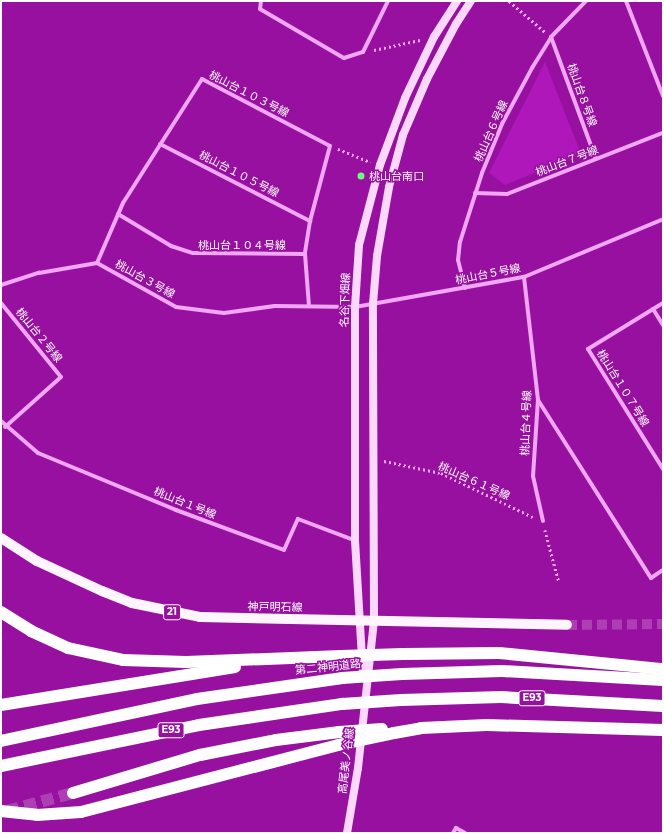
<!DOCTYPE html>
<html>
<head>
<meta charset="utf-8">
<style>
	body { margin:0 }
	#map { position:relative; width:664px; height:834px; overflow:hidden; background:#97109f; font-family:Montserrat,"Noto Sans JP",sans-serif }
	div>[style] { position:absolute }
	[style*='--x'] { left:calc(var(--x)*1px); top:calc(var(--y)*1px); width:calc(var(--w)*1px); rotate:calc(var(--a)*1deg) }
	.green>* { inset:0; background:#af17ba }
	.primary-tunnel>* { height:10px; margin-top:-5px; transform-origin:0; background:repeating-linear-gradient(90deg,#ac40b2 0 10px,transparent 0 15px) }
	.highway-tunnel>* { height:12px; margin-top:-6px; transform-origin:0; background:repeating-linear-gradient(90deg,#ac40b2 0 12px,transparent 0 18px) }
	.path>* { height:2.5px; margin-top:-1.25px; transform-origin:0; background:repeating-linear-gradient(90deg,#f0a7f5 0 2px,transparent 0 5px) }
	.street>* { height:4px; margin:-2px; padding:0 2px; transform-origin:2px; border-radius:2px; background:#f0a7f5 }
	.secondary>* { height:8px; margin:-4px; padding:0 4px; transform-origin:4px; border-radius:4px; background:#fcd7fe }
	.primary>* { height:10px; margin:-5px; padding:0 5px; transform-origin:5px; border-radius:5px; background:#fff5ff }
	.highway>* { height:12px; margin:-6px; padding:0 6px; transform-origin:6px; border-radius:6px; background:#fff }
	.highway-bridge>* { height:12px; margin:-6px; padding:0 6px; transform-origin:6px; border-radius:6px; background:#fff }
	.dots>* { width:11px; height:11px; translate:-50% -50%; box-sizing:border-box; border:2px solid #97109f; border-radius:50% }
	span { translate:-50% -50%; white-space:nowrap; text-align:center; line-height:1.15; -webkit-text-stroke:3px #97109f; paint-order:stroke }
	.shield-label span { padding:1px 3px; background:#97109f; border:1px solid; border-radius:3px; -webkit-text-stroke-width:0 }
	.shield-label { font-size:10px; color:#fff; font-weight:700 }
	.street-label { font-size:11px; color:#fff }
	.poi-label { font-size:11px; color:#fff }
	.left { translate:0 -50%; text-align:left }
	.frame { position:absolute; inset:0; border:2px solid #fff; pointer-events:none }
</style>
</head>
<body>
<div id="map">
	<div class="green">
		<i style="clip-path:polygon(545px 62px,581px 154px,505px 185px,489px 173px)"></i>
	</div>
	<div class="primary-tunnel">
		<i style="--x:567;--y:625;--w:96;--a:-0.6"></i>
	</div>
	<div class="highway-tunnel">
		<i style="--x:7;--y:811;--w:68;--a:-15.3"></i>
	</div>
	<div class="path">
		<i style="--x:509;--y:1;--w:48;--a:40.7"></i>
		<i style="--x:374;--y:50;--w:47;--a:-12.3"></i>
		<i style="--x:338;--y:149;--w:35;--a:22"></i>
		<i style="--x:384;--y:461;--w:58;--a:11.9"></i>
		<i style="--x:441;--y:473;--w:102;--a:25.6"></i>
		<i style="--x:545;--y:530;--w:54;--a:74.9"></i>
	</div>
	<div class="street">
		<i style="--x:261;--y:1;--w:8;--a:97"></i>
		<i style="--x:260;--y:9;--w:97;--a:30.3"></i>
		<i style="--x:344;--y:58;--w:20;--a:-18"></i>
		<i style="--x:363;--y:52;--w:57;--a:-63.9"></i>
		<i style="--x:626;--y:1;--w:102;--a:68.7"></i>
		<i style="--x:551;--y:37;--w:130;--a:69.8"></i>
		<i style="--x:160;--y:144;--w:169;--a:27.2"></i>
		<i style="--x:475;--y:193;--w:32;--a:2"></i>
		<i style="--x:507;--y:194;--w:168;--a:-21.4"></i>
		<i style="--x:118;--y:214;--w:62;--a:31.1"></i>
		<i style="--x:171;--y:246;--w:23;--a:18"></i>
		<i style="--x:193;--y:253;--w:112;--a:0.5"></i>
		<i style="--x:97;--y:263;--w:65;--a:-66.6"></i>
		<i style="--x:123;--y:203;--w:147;--a:-57.5"></i>
		<i style="--x:202;--y:79;--w:144;--a:27.6"></i>
		<i style="--x:330;--y:146;--w:78;--a:104.9"></i>
		<i style="--x:310;--y:221;--w:33;--a:99"></i>
		<i style="--x:305;--y:254;--w:52;--a:85.6"></i>
		<i style="--x:524;--y:277;--w:123;--a:83.5"></i>
		<i style="--x:538;--y:399;--w:77;--a:93.7"></i>
		<i style="--x:533;--y:476;--w:46;--a:77.5"></i>
		<i style="--x:1;--y:285;--w:40;--a:-18"></i>
		<i style="--x:39;--y:273;--w:59;--a:-9.8"></i>
		<i style="--x:97;--y:263;--w:90;--a:29.1"></i>
		<i style="--x:176;--y:307;--w:48;--a:7.1"></i>
		<i style="--x:224;--y:313;--w:51;--a:-7.8"></i>
		<i style="--x:275;--y:306;--w:80;--a:0.7"></i>
		<i style="--x:355;--y:307;--w:172;--a:-10.1"></i>
		<i style="--x:524;--y:277;--w:151;--a:-22.6"></i>
		<i style="--x:465;--y:288;--w:29;--a:-104"></i>
		<i style="--x:458;--y:260;--w:18;--a:-84"></i>
		<i style="--x:460;--y:242;--w:72;--a:-72.3"></i>
		<i style="--x:482;--y:173;--w:53;--a:-67.8"></i>
		<i style="--x:502;--y:124;--w:64;--a:-61.8"></i>
		<i style="--x:532;--y:68;--w:36;--a:-58"></i>
		<i style="--x:551;--y:37;--w:50;--a:-45.8"></i>
		<i style="--x:1;--y:303;--w:95;--a:51"></i>
		<i style="--x:61;--y:377;--w:75;--a:138.2"></i>
		<i style="--x:663;--y:303;--w:88;--a:148.5"></i>
		<i style="--x:588;--y:349;--w:142;--a:58"></i>
		<i style="--x:653;--y:309;--w:19;--a:58"></i>
		<i style="--x:538;--y:400;--w:211;--a:57.6"></i>
		<i style="--x:651;--y:578;--w:14;--a:-34"></i>
		<i style="--x:1;--y:421;--w:49;--a:40.9"></i>
		<i style="--x:38;--y:453;--w:149;--a:22.4"></i>
		<i style="--x:176;--y:510;--w:115;--a:20.3"></i>
		<i style="--x:284;--y:550;--w:34;--a:-66"></i>
		<i style="--x:298;--y:519;--w:60;--a:20.6"></i>
		<i style="--x:453;--y:833;--w:6;--a:-59"></i>
		<i style="--x:456;--y:828;--w:10;--a:29"></i>
	</div>
	<div class="secondary">
		<i style="--x:363;--y:675;--w:135;--a:-93.4"></i>
		<i style="--x:355;--y:540;--w:233;--a:-90"></i>
		<i style="--x:355;--y:307;--w:62;--a:-86.3"></i>
		<i style="--x:359;--y:245;--w:83;--a:-75.3"></i>
		<i style="--x:380;--y:165;--w:72;--a:-69.5"></i>
		<i style="--x:405;--y:98;--w:68;--a:-64.6"></i>
		<i style="--x:434;--y:37;--w:43;--a:-57.4"></i>
		<i style="--x:347;--y:833;--w:66;--a:-80.4"></i>
		<i style="--x:358;--y:768;--w:149;--a:-83.8"></i>
		<i style="--x:374;--y:620;--w:316;--a:-90.2"></i>
		<i style="--x:373;--y:304;--w:48;--a:-85.2"></i>
		<i style="--x:377;--y:256;--w:70;--a:-80.1"></i>
		<i style="--x:389;--y:187;--w:54;--a:-74.9"></i>
		<i style="--x:403;--y:135;--w:61;--a:-66.8"></i>
		<i style="--x:427;--y:79;--w:62;--a:-62.2"></i>
		<i style="--x:456;--y:24;--w:27;--a:-57"></i>
	</div>
	<div class="primary">
		<i style="--x:1;--y:538;--w:43;--a:32.6"></i>
		<i style="--x:37;--y:561;--w:72;--a:24.8"></i>
		<i style="--x:102;--y:591;--w:32;--a:22"></i>
		<i style="--x:132;--y:603;--w:69;--a:11.6"></i>
		<i style="--x:200;--y:617;--w:367;--a:1.2"></i>
	</div>
	<div class="highway">
		<i style="--x:1;--y:612;--w:36;--a:32"></i>
		<i style="--x:31;--y:631;--w:41;--a:24.7"></i>
		<i style="--x:68;--y:648;--w:56;--a:12.3"></i>
		<i style="--x:123;--y:660;--w:63;--a:1.8"></i>
		<i style="--x:186;--y:662;--w:155;--a:-2.2"></i>
		<i style="--x:403;--y:654;--w:96;--a:-0.6"></i>
		<i style="--x:499;--y:653;--w:165;--a:5.6"></i>
		<i style="--x:402;--y:674;--w:100;--a:-1.7"></i>
		<i style="--x:502;--y:671;--w:161;--a:3.2"></i>
		<i style="--x:401;--y:700;--w:100;--a:-1.7"></i>
		<i style="--x:501;--y:697;--w:162;--a:3.2"></i>
		<i style="--x:1;--y:705;--w:237;--a:-9.2"></i>
		<i style="--x:394;--y:733;--w:27;--a:-10"></i>
		<i style="--x:421;--y:728;--w:66;--a:-2.6"></i>
		<i style="--x:487;--y:725;--w:176;--a:1.6"></i>
		<i style="--x:1;--y:741;--w:200;--a:-12.1"></i>
		<i style="--x:197;--y:699;--w:147;--a:-8.2"></i>
		<i style="--x:1;--y:766;--w:202;--a:-11.7"></i>
		<i style="--x:199;--y:725;--w:145;--a:-8.4"></i>
		<i style="--x:73;--y:793;--w:133;--a:-16.7"></i>
		<i style="--x:200;--y:755;--w:77;--a:-11.2"></i>
		<i style="--x:276;--y:740;--w:64;--a:-7.2"></i>
		<i style="--x:1;--y:811;--w:36;--a:6"></i>
		<i style="--x:37;--y:815;--w:44;--a:-3.9"></i>
		<i style="--x:81;--y:812;--w:266;--a:-14.6"></i>
	</div>
	<div class="highway-bridge">
		<i style="--x:341;--y:656;--w:62;--a:-1.8"></i>
		<i style="--x:342;--y:678;--w:60;--a:-3.8"></i>
		<i style="--x:342;--y:704;--w:59;--a:-3.9"></i>
		<i style="--x:339;--y:732;--w:43;--a:-4"></i>
		<i style="--x:338;--y:745;--w:57;--a:-12.1"></i>
	</div>
	<div class="dots">
		<i style="left:361px;top:176px;background:#6bff79"></i>
	</div>
	<div class="shield-label">
		<span style="left:172px;top:612px">21</span>
		<span style="left:532px;top:698px">E93</span>
		<span style="left:171px;top:730px">E93</span>
	</div>
	<div class="street-label">
		<span style="left:249px;top:94px;rotate:27deg">桃山台１０３号線</span>
		<span style="left:582px;top:95px;rotate:70deg">桃山台８号線</span>
		<span style="left:491px;top:131px;rotate:-66deg">桃山台６号線</span>
		<span style="left:567px;top:161px;rotate:-21deg">桃山台７号線</span>
		<span style="left:239px;top:174px;rotate:27deg">桃山台１０５号線</span>
		<span style="left:242px;top:245px">桃山台１０４号線</span>
		<span style="left:488px;top:274px;rotate:-11deg">桃山台５号線</span>
		<span style="left:145px;top:279px;rotate:29deg">桃山台３号線</span>
		<span style="left:345px;top:300px;rotate:-88deg">名谷下畑線</span>
		<span style="left:39px;top:335px;rotate:51deg">桃山台２号線</span>
		<span style="left:623px;top:388px;rotate:58deg">桃山台１０７号線</span>
		<span style="left:526px;top:423px;rotate:-88deg">桃山台４号線</span>
		<span style="left:474px;top:481px;rotate:24deg">桃山台６１号線</span>
		<span style="left:185px;top:503px;rotate:22deg">桃山台１号線</span>
		<span style="left:275px;top:607px;rotate:1deg">神戸明石線</span>
		<span style="left:328px;top:667px;rotate:-6deg">第二神明道路</span>
		<span style="left:346px;top:761px;rotate:-83deg">高尾美ノ谷線</span>
	</div>
	<div class="poi-label">
		<span class="left" style="left:369px;top:176px">桃山台南口</span>
	</div>
	<div class="frame"></div>
</div>
</body>
</html>
